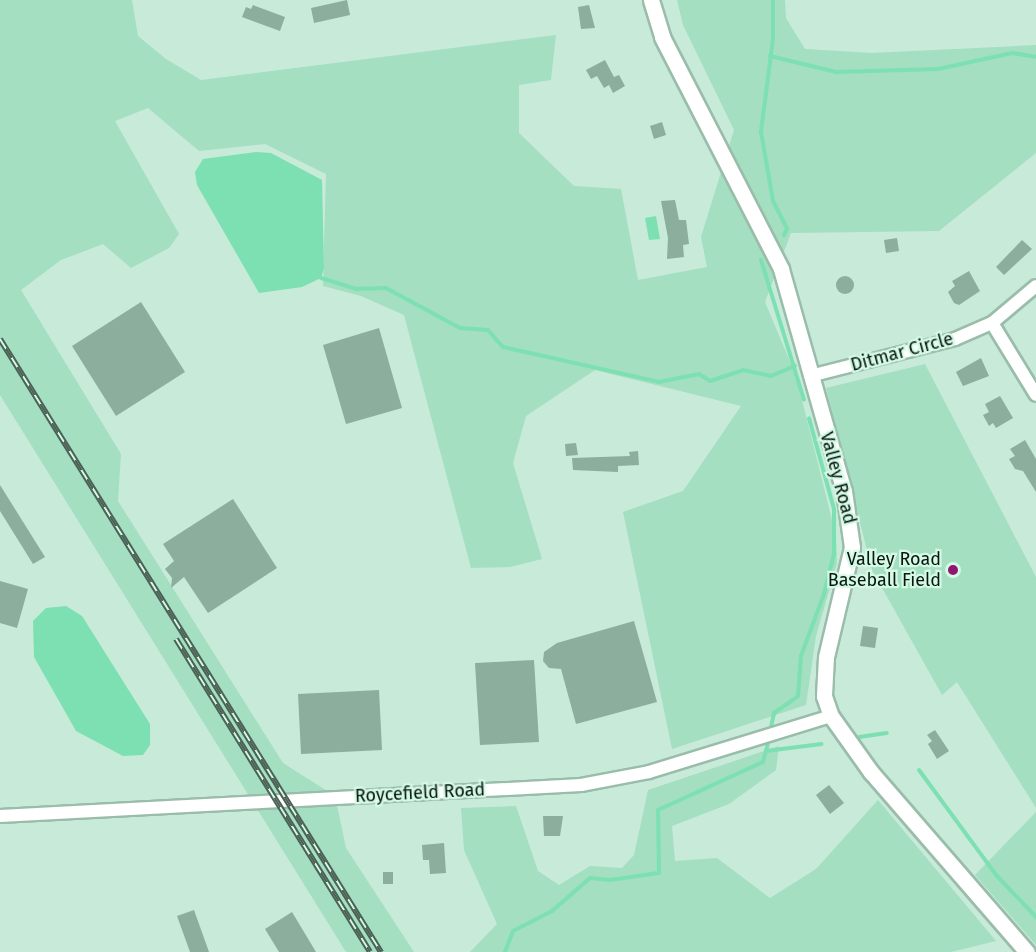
<!DOCTYPE html>
<html>
<head>
<meta charset="utf-8">
<style>
	body { margin:0 }
	#map { position:relative; width:1036px; height:952px; overflow:hidden; background:#c7ebd8; font-family:"Fira Sans",sans-serif }
	div>[style] { position:absolute }
	[style*='--x'] { left:calc(var(--x)*1px); top:calc(var(--y)*1px); width:calc(var(--w)*1px); rotate:calc(var(--a)*1deg) }
	.green>* { inset:0; background:#a3dfc0 }
	.water>* { inset:0; background:#7de0b2 }
	.stream>* { height:4px; margin:-2px; padding:0 2px; transform-origin:2px; border-radius:2px; background:#7de0b2 }
	.building>* { inset:0; background:#8cae9c }
	.round { border-radius:50% }
	.roads { filter:drop-shadow(2px 0 #9abdab) drop-shadow(-2px 0 #9abdab) drop-shadow(0 2px #9abdab) drop-shadow(0 -2px #9abdab) }
	.minor>* { height:12px; margin:-6px; padding:0 6px; transform-origin:6px; border-radius:6px; background:#fff }
	.tertiary>* { height:15px; margin:-7.5px; padding:0 7.5px; transform-origin:7.5px; border-radius:7.5px; background:#fff }
	.rail>* { height:6px; margin-top:-3px; transform-origin:0; background:repeating-linear-gradient(90deg,#d4f9e5 0 11px,#4c6156 0 22px); box-sizing:border-box; border-block:2px solid #4c6156 }
	.dots>* { width:16px; height:16px; translate:-50% -50%; box-sizing:border-box; border:3px solid #d4f9e5; border-radius:50% }
	span { translate:-50% -50%; white-space:nowrap; text-align:center; line-height:1.15; -webkit-text-stroke:4.5px #d4f9e5; paint-order:stroke }
	.street-label { font-size:18px; color:#0a1711 }
	.poi-label { font-size:18px; color:#0a1711 }
	.right { translate:-100% -50%; text-align:right }
</style>
</head>
<body>
<div id="map">
	<div class="green">
		<i style="clip-path:polygon(0 0,132px 0,138px 36px,166px 59px,201px 80px,556px 35px,551px 80px,519px 85px,519px 133px,574px 186px,621px 189px,638px 280px,707px 267px,701px 237px,734px 130px,683px 25px,677px 0,785px 0,786px 18px,805px 49px,872px 53px,1036px 45px,1036px 153px,939px 231px,791px 233px,765px 302px,796px 376px,836px 536px,837px 563px,816px 636px,806px 705px,672px 749px,623px 512px,683px 491px,741px 406px,595px 370px,526px 416px,513px 463px,542px 559px,510px 567px,471px 568px,404px 315px,361px 296px,323px 286px,326px 174px,265px 144px,199px 151px,148px 108px,115px 121px,179px 234px,169px 248px,131px 268px,103px 244px,61px 260px,21px 290px,121px 454px,118px 501px,283px 763px,335px 796px,346px 848px,414px 952px,346px 952px,0 395px)"></i>
		<i style="clip-path:polygon(925px 364px,1036px 577px,1036px 808px,957px 682px,942px 695px,872px 570px,826px 388px)"></i>
		<i style="clip-path:polygon(779px 746px,776px 770px,729px 804px,672px 826px,675px 861px,717px 858px,770px 898px,816px 869px,878px 800px,996px 941px,951px 952px,470px 952px,497px 924px,464px 850px,461px 808px,516px 806px,538px 871px,559px 885px,590px 866px,622px 868px,634px 855px,648px 790px)"></i>
		<i style="clip-path:polygon(1036px 812px,1036px 945px,975px 875px)"></i>
	</div>
	<div class="water">
		<i style="clip-path:polygon(256px 152px,271px 153px,322px 180px,324px 268px,321px 278px,302px 287px,259px 293px,197px 185px,195px 172px,203px 159px)"></i>
		<i style="clip-path:polygon(656px 216px,660px 239px,649px 240px,645px 218px)"></i>
		<i style="clip-path:polygon(66px 606px,82px 616px,150px 724px,150px 745px,143px 755px,123px 756px,76px 731px,34px 657px,33px 621px,46px 608px)"></i>
	</div>
	<div class="stream">
		<i style="--x:773;--y:0;--w:39;--a:90"></i>
		<i style="--x:773;--y:39;--w:94;--a:97.4"></i>
		<i style="--x:761;--y:132;--w:70;--a:80.1"></i>
		<i style="--x:773;--y:201;--w:31;--a:63"></i>
		<i style="--x:787;--y:229;--w:7;--a:117"></i>
		<i style="--x:770;--y:56;--w:68;--a:13.6"></i>
		<i style="--x:836;--y:72;--w:102;--a:-1.7"></i>
		<i style="--x:938;--y:69;--w:76;--a:-12.2"></i>
		<i style="--x:1012;--y:53;--w:24;--a:9"></i>
		<i style="--x:761;--y:260;--w:146;--a:72.9"></i>
		<i style="--x:321;--y:278;--w:37;--a:17"></i>
		<i style="--x:356;--y:289;--w:30;--a:-2"></i>
		<i style="--x:386;--y:288;--w:84;--a:28.4"></i>
		<i style="--x:460;--y:328;--w:28;--a:4"></i>
		<i style="--x:488;--y:330;--w:23;--a:49"></i>
		<i style="--x:503;--y:347;--w:160;--a:12.6"></i>
		<i style="--x:659;--y:382;--w:41;--a:-11.3"></i>
		<i style="--x:699;--y:374;--w:13;--a:32"></i>
		<i style="--x:710;--y:381;--w:35;--a:-18"></i>
		<i style="--x:743;--y:370;--w:29;--a:12"></i>
		<i style="--x:771;--y:376;--w:26;--a:-23"></i>
		<i style="--x:770;--y:732;--w:19;--a:-78"></i>
		<i style="--x:774;--y:713;--w:29;--a:-35"></i>
		<i style="--x:798;--y:696;--w:40;--a:-85.7"></i>
		<i style="--x:801;--y:656;--w:66;--a:-69.6"></i>
		<i style="--x:824;--y:594;--w:41;--a:-76"></i>
		<i style="--x:834;--y:554;--w:45;--a:-90"></i>
		<i style="--x:834;--y:509;--w:94;--a:-105.4"></i>
		<i style="--x:859;--y:737;--w:28;--a:-8"></i>
		<i style="--x:766;--y:751;--w:56;--a:-7.1"></i>
		<i style="--x:919;--y:770;--w:132;--a:53.7"></i>
		<i style="--x:997;--y:876;--w:57;--a:46.4"></i>
		<i style="--x:505;--y:952;--w:22;--a:-69"></i>
		<i style="--x:513;--y:931;--w:44;--a:-27.1"></i>
		<i style="--x:552;--y:911;--w:50;--a:-41"></i>
		<i style="--x:590;--y:878;--w:20;--a:6"></i>
		<i style="--x:610;--y:880;--w:49;--a:-8.1"></i>
		<i style="--x:659;--y:873;--w:63;--a:-90.9"></i>
		<i style="--x:658;--y:810;--w:115;--a:-24.6"></i>
		<i style="--x:763;--y:762;--w:24;--a:-75"></i>
	</div>
	<div class="building">
		<i style="clip-path:polygon(347px 0,350px 15px,314px 23px,311px 8px)"></i>
		<i style="clip-path:polygon(253px 5px,285px 17px,280px 31px,242px 17px,246px 7px,251px 9px)"></i>
		<i style="clip-path:polygon(589px 5px,595px 28px,581px 29px,578px 7px)"></i>
		<i style="clip-path:polygon(605px 60px,614px 77px,619px 75px,625px 86px,613px 93px,609px 85px,604px 88px,597px 76px,591px 79px,586px 70px)"></i>
		<i style="clip-path:polygon(662px 122px,666px 135px,654px 139px,650px 126px)"></i>
		<i style="clip-path:polygon(675px 200px,679px 220px,686px 220px,689px 244px,683px 245px,684px 257px,667px 259px,668px 238px,661px 201px)"></i>
		<i style="clip-path:polygon(897px 238px,899px 251px,886px 253px,884px 240px)"></i>
		<i style="clip-path:polygon(1022px 240px,1032px 249px,1004px 275px,996px 267px)"></i>
		<i style="clip-path:polygon(969px 271px,980px 291px,959px 305px,954px 303px,948px 292px,955px 286px,952px 281px)"></i>
		<i class="round" style="left:836px;top:276px;width:18px;height:18px"></i>
		<i style="clip-path:polygon(141px 302px,185px 372px,116px 416px,72px 346px)"></i>
		<i style="clip-path:polygon(379px 328px,402px 408px,346px 424px,323px 345px)"></i>
		<i style="clip-path:polygon(981px 358px,989px 376px,963px 386px,956px 372px)"></i>
		<i style="clip-path:polygon(1000px 396px,1013px 418px,996px 428px,993px 423px,989px 426px,983px 415px,989px 412px,985px 404px)"></i>
		<i style="clip-path:polygon(1025px 440px,1036px 459px,1036px 492px,1023px 471px,1015px 469px,1009px 459px,1015px 456px,1010px 449px)"></i>
		<i style="clip-path:polygon(576px 443px,578px 455px,566px 456px,565px 444px)"></i>
		<i style="clip-path:polygon(638px 451px,639px 465px,618px 466px,618px 472px,573px 470px,572px 458px,630px 456px,629px 452px)"></i>
		<i style="clip-path:polygon(0 485px,45px 557px,33px 564px,0 511px)"></i>
		<i style="clip-path:polygon(233px 499px,277px 568px,208px 613px,184px 577px,171px 588px,172px 578px,165px 569px,174px 561px,163px 544px)"></i>
		<i style="clip-path:polygon(0 581px,28px 589px,17px 628px,0 623px)"></i>
		<i style="clip-path:polygon(634px 621px,657px 702px,576px 724px,561px 669px,549px 668px,543px 661px,544px 652px,557px 643px)"></i>
		<i style="clip-path:polygon(863px 626px,878px 628px,875px 648px,860px 646px)"></i>
		<i style="clip-path:polygon(534px 660px,539px 742px,480px 745px,475px 663px)"></i>
		<i style="clip-path:polygon(379px 690px,382px 750px,301px 754px,298px 694px)"></i>
		<i style="clip-path:polygon(935px 730px,949px 751px,937px 759px,928px 744px,932px 741px,927px 735px)"></i>
		<i style="clip-path:polygon(829px 785px,844px 803px,830px 814px,816px 795px)"></i>
		<i style="clip-path:polygon(543px 816px,563px 816px,560px 836px,544px 836px)"></i>
		<i style="clip-path:polygon(444px 843px,446px 873px,430px 874px,429px 860px,423px 860px,422px 845px)"></i>
		<i style="clip-path:polygon(383px 872px,393px 872px,393px 884px,383px 884px)"></i>
		<i style="clip-path:polygon(194px 910px,209px 952px,190px 952px,177px 916px)"></i>
		<i style="clip-path:polygon(292px 912px,316px 952px,279px 952px,265px 929px)"></i>
	</div>
	<div class="roads">
		<div class="minor">
			<i style="--x:992;--y:323;--w:84;--a:58.6"></i>
			<i style="--x:810;--y:376;--w:150;--a:-14.3"></i>
			<i style="--x:955;--y:339;--w:40;--a:-23.4"></i>
			<i style="--x:992;--y:323;--w:57;--a:-40.1"></i>
			<i style="--x:0;--y:816;--w:582;--a:-3.05"></i>
			<i style="--x:581;--y:785;--w:69;--a:-10.8"></i>
			<i style="--x:649;--y:772;--w:190;--a:-17.1"></i>
		</div>
		<div class="tertiary">
			<i style="--x:651;--y:0;--w:39;--a:73"></i>
			<i style="--x:662;--y:37;--w:261;--a:62.8"></i>
			<i style="--x:781;--y:269;--w:231;--a:74.2"></i>
			<i style="--x:844;--y:491;--w:57;--a:81.9"></i>
			<i style="--x:852;--y:547;--w:113;--a:103.3"></i>
			<i style="--x:826;--y:657;--w:39;--a:93"></i>
			<i style="--x:824;--y:696;--w:21;--a:71"></i>
			<i style="--x:831;--y:716;--w:69;--a:54.5"></i>
			<i style="--x:871;--y:772;--w:238;--a:49.1"></i>
		</div>
	</div>
	<div class="rail">
		<i style="--x:0;--y:339;--w:722;--a:58.14"></i>
		<i style="--x:176;--y:639;--w:368;--a:58.2"></i>
	</div>
	<div class="dots">
		<i style="left:953px;top:570px;background:#931571"></i>
	</div>
	<div class="street-label">
		<span style="left:902px;top:352px;rotate:-15deg">Ditmar Circle</span>
		<span style="left:838px;top:478px;rotate:75deg">Valley Road</span>
		<span style="left:420px;top:793px;rotate:-3deg">Roycefield Road</span>
	</div>
	<div class="poi-label">
		<span class="right" style="left:941px;top:570px">Valley Road<br>Baseball Field</span>
	</div>
</div>
</body>
</html>
